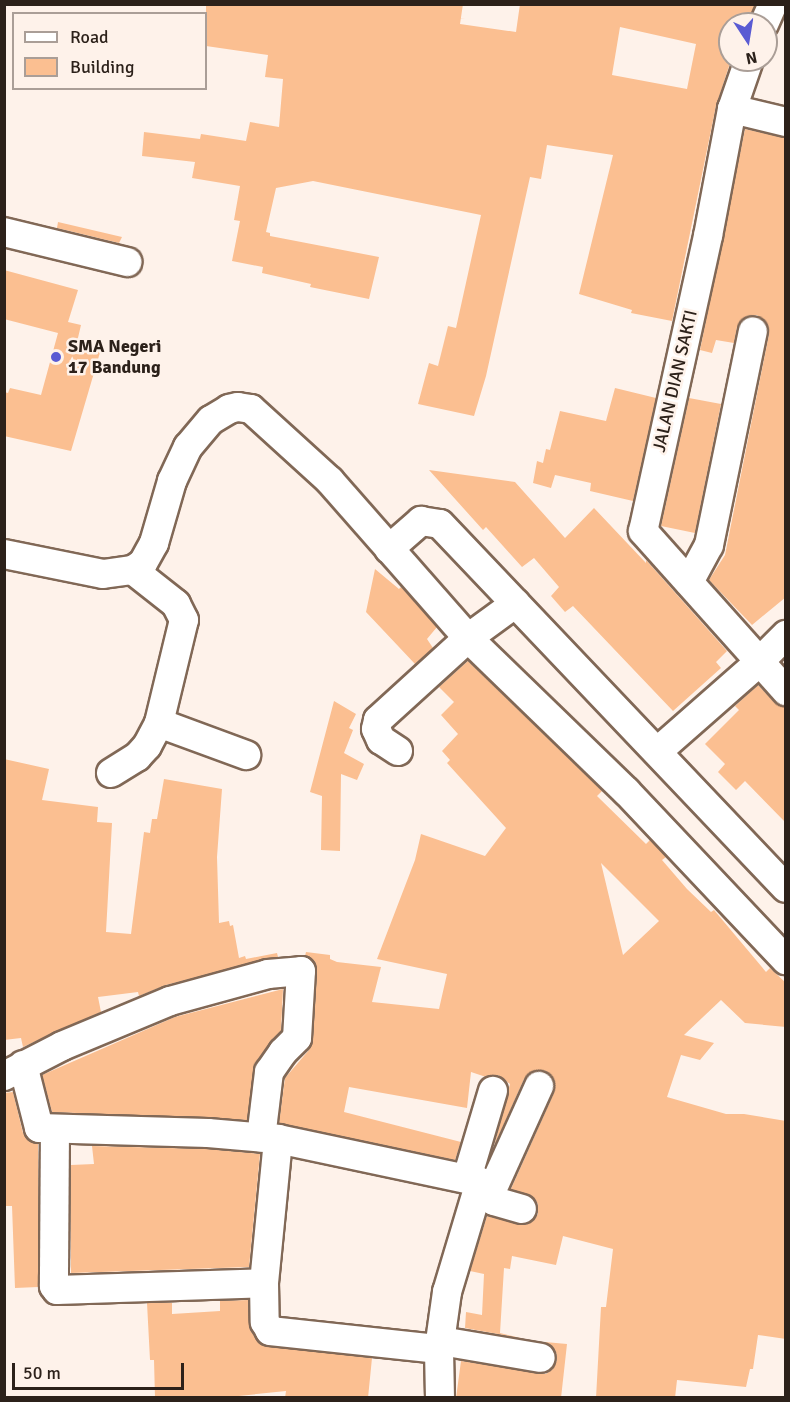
<!DOCTYPE html>
<html>
<head>
<meta charset="utf-8">
<style>
	body { margin:0 }
	#map { position:relative; width:790px; height:1402px; overflow:hidden; background:#fef2ea; font-family:Signika,sans-serif }
	div>[style] { position:absolute }
	[style*='--x'] { left:calc(var(--x)*1px); top:calc(var(--y)*1px); width:calc(var(--w)*1px); rotate:calc(var(--a)*1deg) }
	.building>* { inset:0; background:#fbbf91 }
	.roads { filter:drop-shadow(2px 0 #816856) drop-shadow(-2px 0 #816856) drop-shadow(0 2px #816856) drop-shadow(0 -2px #816856) }
	.minor>* { height:28px; margin:-14px; padding:0 14px; transform-origin:14px; border-radius:14px; background:#fff }
	.dots>* { width:16px; height:16px; translate:-50% -50%; box-sizing:border-box; border:3px solid #fef2ea; border-radius:50% }
	span { translate:-50% -50%; white-space:nowrap; text-align:center; line-height:1.15; -webkit-text-stroke:5px #fef2ea; paint-order:stroke }
	.poi-label { font-size:18px; color:#2c211a; font-weight:700 }
	.left { translate:0 -50%; text-align:left }
	.street-label { font-size:18px; color:#2c211a }
	.frame { position:absolute; inset:0; border:6px solid #2c211a; pointer-events:none }
	.legend { position:absolute; left:12px; top:12px; width:195px; height:78px; box-sizing:border-box; background:#fef2ea; border:2px solid #aa9e97; margin:0; padding:8px 10px; list-style:none; font-size:18px; color:#2c211a }
	.legend li { display:flex; align-items:center; gap:12px; height:30px }
	.legend b { width:30px; border:2px solid #aa9e97 }
	.north { position:absolute; left:718px; top:12px; width:60px; height:60px; box-sizing:border-box; background:#fef2ea; border:2px solid #aa9e97; border-radius:50%; rotate:168deg; font-size:16px; font-weight:700; line-height:24px; text-align:center; color:#2c211a }
	.north::after { content:''; display:block; margin:auto; width:21px; height:27px; background:#5a5bd3; clip-path:polygon(50% 0,100% 100%,50% 72%,0 100%) }
	.scale { position:absolute; left:12px; top:1363px; width:172px; height:27px; box-sizing:border-box; border:3px solid #2c211a; border-top:0; padding-left:8px; font-size:18px; line-height:21px; white-space:nowrap; color:#2c211a; -webkit-text-stroke:4px #fef2ea; paint-order:stroke }
</style>
</head>
<body>
<div id="map">
	<div class="building">
		<i style="clip-path:polygon(evenodd,206px 4px,463px 4px,460px 24px,516px 32px,520px 4px,755px 4px,748px 24px,730px 24px,730px 63px,716px 106px,672px 321px,631px 313px,632px 310px,579px 294px,613px 155px,547px 145px,541px 179px,530px 177px,486px 376px,474px 416px,418px 404px,429px 363px,438px 366px,448px 326px,456px 328px,481px 215px,313px 181px,276px 188px,266px 232px,270px 233px,270px 236px,379px 257px,369px 299px,310px 287px,311px 284px,262px 273px,263px 267px,232px 261px,240px 221px,234px 220px,240px 186px,192px 178px,195px 162px,142px 156px,144px 132px,200px 139px,201px 134px,246px 141px,250px 122px,279px 127px,283px 79px,265px 77px,268px 55px,206px 46px,206px 4px,620px 27px,696px 44px,687px 89px,612px 75px,620px 27px)"></i>
		<i style="clip-path:polygon(745px 129px,786px 138px,786px 597px,752px 625px,709px 580px,725px 555px,769px 334px,768px 325px,757px 315px,747px 316px,737px 327px,734px 343px,716px 340px,712px 353px,700px 350px)"></i>
		<i style="clip-path:polygon(58px 222px,122px 237px,119px 243px,57px 228px)"></i>
		<i style="clip-path:polygon(4px 270px,78px 290px,68px 322px,81px 325px,77px 342px,101px 349px,71px 451px,4px 436px,4px 392px,8px 393px,10px 388px,41px 395px,58px 333px,4px 319px)"></i>
		<i style="clip-path:polygon(615px 388px,656px 398px,633px 501px,590px 491px,591px 483px,555px 475px,551px 488px,533px 483px,537px 461px,543px 463px,546px 449px,550px 450px,560px 411px,606px 421px)"></i>
		<i style="clip-path:polygon(689px 398px,721px 404px,695px 533px,661px 526px)"></i>
		<i style="clip-path:polygon(429px 470px,515px 482px,565px 538px,594px 508px,646px 563px,646px 560px,727px 651px,716px 662px,721px 668px,673px 711px,573px 606px,565px 612px,551px 596px,559px 587px,534px 558px,522px 567px,486px 527px,483px 530px)"></i>
		<i style="clip-path:polygon(375px 569px,399px 589px,401px 587px,437px 627px,427px 639px,433px 648px,415px 664px,366px 612px)"></i>
		<i style="clip-path:polygon(evenodd,468px 661px,602px 791px,597px 796px,646px 844px,650px 840px,666px 857px,662px 860px,687px 889px,711px 912px,714px 910px,766px 972px,770px 968px,786px 983px,786px 1027px,745px 1023px,721px 1000px,684px 1035px,714px 1043px,700px 1060px,681px 1055px,667px 1097px,726px 1114px,744px 1114px,786px 1121px,786px 1339px,758px 1335px,753px 1369px,750px 1369px,746px 1387px,677px 1380px,675px 1398px,596px 1398px,601px 1307px,606px 1307px,613px 1249px,563px 1236px,556px 1265px,512px 1256px,510px 1269px,504px 1268px,500px 1333px,525px 1339px,465px 1328px,466px 1312px,482px 1315px,484px 1274px,470px 1271px,487px 1216px,525px 1225px,533px 1221px,538px 1214px,538px 1204px,533px 1197px,511px 1189px,554px 1093px,555px 1084px,546px 1071px,537px 1070px,524px 1079px,494px 1146px,510px 1084px,498px 1075px,486px 1077px,471px 1072px,467px 1108px,349px 1087px,344px 1112px,461px 1142px,455px 1160px,279px 1123px,285px 1078px,309px 1050px,313px 1039px,317px 972px,315px 962px,305px 956px,306px 952px,330px 955px,330px 959px,337px 962px,381px 967px,372px 1002px,439px 1009px,447px 974px,377px 959px,415px 860px,421px 834px,485px 856px,506px 828px,447px 763px,450px 760px,442px 751px,458px 734px,441px 715px,454px 702px,439px 687px,468px 661px,601px 863px,659px 921px,623px 955px,601px 863px)"></i>
		<i style="clip-path:polygon(758px 685px,774px 702px,786px 707px,786px 823px,745px 781px,736px 790px,718px 772px,725px 764px,705px 744px,739px 710px,735px 706px)"></i>
		<i style="clip-path:polygon(334px 701px,356px 714px,349px 728px,353px 730px,344px 753px,364px 764px,357px 780px,341px 774px,340px 851px,321px 850px,322px 796px,310px 792px)"></i>
		<i style="clip-path:polygon(4px 759px,49px 769px,42px 800px,98px 807px,97px 822px,112px 823px,106px 932px,131px 934px,144px 832px,150px 833px,152px 819px,157px 819px,164px 779px,222px 789px,217px 857px,219px 923px,229px 921px,230px 926px,233px 925px,239px 958px,245px 956px,246px 959px,277px 953px,278px 957px,166px 985px,139px 996px,138px 992px,98px 997px,101px 1012px,23px 1047px,21px 1038px,4px 1040px)"></i>
		<i style="clip-path:polygon(283px 989px,281px 1031px,255px 1063px,247px 1120px,52px 1112px,42px 1075px,175px 1017px)"></i>
		<i style="clip-path:polygon(13px 1092px,23px 1133px,29px 1141px,38px 1144px,38px 1287px,15px 1288px,12px 1206px,4px 1206px,4px 1093px)"></i>
		<i style="clip-path:polygon(92px 1146px,207px 1149px,260px 1154px,249px 1267px,71px 1273px,71px 1165px,94px 1164px)"></i>
		<i style="clip-path:polygon(248px 1300px,250px 1330px,261px 1345px,372px 1358px,368px 1398px,285px 1398px,286px 1391px,219px 1398px,155px 1398px,154px 1360px,150px 1360px,147px 1303px,172px 1303px,172px 1314px,220px 1311px,220px 1301px)"></i>
		<i style="clip-path:polygon(545px 1342px,567px 1344px,561px 1398px,456px 1398px,461px 1361px,546px 1374px,553px 1369px,557px 1360px,556px 1352px)"></i>
	</div>
	<div class="roads">
		<div class="minor">
			<i style="--x:764;--y:24;--w:22;--a:-66"></i>
			<i style="--x:749;--y:60;--w:52;--a:109.1"></i>
			<i style="--x:732;--y:109;--w:129;--a:100.7"></i>
			<i style="--x:708;--y:236;--w:302;--a:102.4"></i>
			<i style="--x:643;--y:531;--w:215;--a:48.2"></i>
			<i style="--x:732;--y:109;--w:56;--a:13.5"></i>
			<i style="--x:4;--y:232;--w:127;--a:13.7"></i>
			<i style="--x:389;--y:549;--w:43;--a:-41.2"></i>
			<i style="--x:421;--y:521;--w:19;--a:9"></i>
			<i style="--x:440;--y:524;--w:502;--a:46.45"></i>
			<i style="--x:4;--y:554;--w:101;--a:11.4"></i>
			<i style="--x:103;--y:574;--w:30;--a:-8"></i>
			<i style="--x:133;--y:570;--w:12;--a:-35"></i>
			<i style="--x:143;--y:563;--w:23;--a:-61"></i>
			<i style="--x:154;--y:543;--w:65;--a:-73.8"></i>
			<i style="--x:172;--y:481;--w:38;--a:-65"></i>
			<i style="--x:188;--y:447;--w:35;--a:-50"></i>
			<i style="--x:211;--y:420;--w:21;--a:-31"></i>
			<i style="--x:229;--y:409;--w:9;--a:-13"></i>
			<i style="--x:238;--y:407;--w:13;--a:9"></i>
			<i style="--x:251;--y:409;--w:107;--a:42.3"></i>
			<i style="--x:330;--y:481;--w:209;--a:48.7"></i>
			<i style="--x:468;--y:638;--w:220;--a:44.1"></i>
			<i style="--x:626;--y:791;--w:233;--a:46.6"></i>
			<i style="--x:689;--y:582;--w:42;--a:-61.6"></i>
			<i style="--x:709;--y:545;--w:218;--a:-78.4"></i>
			<i style="--x:159;--y:723;--w:93;--a:20.2"></i>
			<i style="--x:398;--y:751;--w:20;--a:-147"></i>
			<i style="--x:381;--y:740;--w:12;--a:-114"></i>
			<i style="--x:376;--y:729;--w:9;--a:-77"></i>
			<i style="--x:378;--y:720;--w:122;--a:-42.3"></i>
			<i style="--x:468;--y:638;--w:59;--a:-36.1"></i>
			<i style="--x:658;--y:751;--w:133;--a:-41.3"></i>
			<i style="--x:758;--y:663;--w:40;--a:-45"></i>
			<i style="--x:111;--y:773;--w:31;--a:-32"></i>
			<i style="--x:137;--y:757;--w:15;--a:-48"></i>
			<i style="--x:147;--y:746;--w:26;--a:-62"></i>
			<i style="--x:159;--y:723;--w:106;--a:-76.4"></i>
			<i style="--x:184;--y:620;--w:18;--a:-117"></i>
			<i style="--x:176;--y:604;--w:55;--a:-141.7"></i>
			<i style="--x:23;--y:1065;--w:65;--a:75.7"></i>
			<i style="--x:39;--y:1128;--w:169;--a:1.7"></i>
			<i style="--x:208;--y:1133;--w:70;--a:4.9"></i>
			<i style="--x:278;--y:1139;--w:207;--a:12"></i>
			<i style="--x:4;--y:1076;--w:65;--a:-27.3"></i>
			<i style="--x:62;--y:1046;--w:117;--a:-22.6"></i>
			<i style="--x:170;--y:1001;--w:102;--a:-15.4"></i>
			<i style="--x:268;--y:974;--w:33;--a:-5"></i>
			<i style="--x:301;--y:971;--w:67;--a:93.4"></i>
			<i style="--x:297;--y:1038;--w:20;--a:135"></i>
			<i style="--x:283;--y:1052;--w:24;--a:125"></i>
			<i style="--x:269;--y:1072;--w:66;--a:96.9"></i>
			<i style="--x:55;--y:1129;--w:157;--a:90.4"></i>
			<i style="--x:54;--y:1286;--w:5;--a:53"></i>
			<i style="--x:57;--y:1290;--w:207;--a:-1.9"></i>
			<i style="--x:264;--y:1283;--w:39;--a:89"></i>
			<i style="--x:265;--y:1322;--w:10;--a:61"></i>
			<i style="--x:270;--y:1331;--w:170;--a:6.1"></i>
			<i style="--x:467;--y:1178;--w:91;--a:-73.4"></i>
			<i style="--x:493;--y:1188;--w:10;--a:101"></i>
			<i style="--x:491;--y:1198;--w:4;--a:45"></i>
			<i style="--x:494;--y:1201;--w:29;--a:16"></i>
			<i style="--x:264;--y:1283;--w:145;--a:-84.4"></i>
			<i style="--x:441;--y:1341;--w:101;--a:9.6"></i>
			<i style="--x:440;--y:1398;--w:49;--a:-91.2"></i>
			<i style="--x:439;--y:1349;--w:58;--a:-82"></i>
			<i style="--x:447;--y:1292;--w:115;--a:-73.3"></i>
			<i style="--x:480;--y:1182;--w:14;--a:25"></i>
			<i style="--x:493;--y:1188;--w:112;--a:-65.7"></i>
		</div>
	</div>
	<div class="dots">
		<i style="left:56px;top:357px;background:#5a5bd3"></i>
	</div>
	<div class="poi-label">
		<span class="left" style="left:68px;top:357px">SMA Negeri<br>17 Bandung</span>
	</div>
	<div class="street-label">
		<span style="left:675px;top:381px;rotate:-77deg">JALAN DIAN SAKTI</span>
	</div>
	<div class="frame"></div>
	<ul class="legend">
	<li><b style="height:8px;background:#fff"></b>Road</li>
	<li><b style="height:16px;background:#fbbf91"></b>Building</li>
	</ul>
	<div class="north">N</div>
	<div class="scale">50 m</div>
</div>
</body>
</html>
